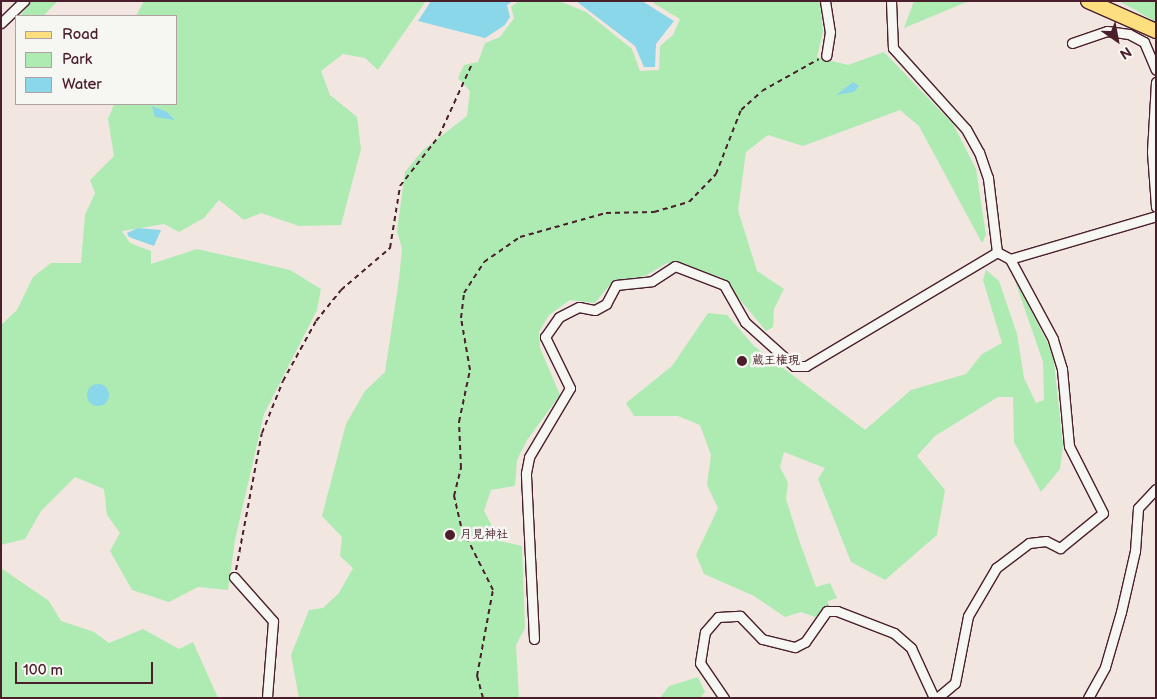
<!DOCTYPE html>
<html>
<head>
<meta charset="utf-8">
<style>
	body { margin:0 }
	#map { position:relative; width:1157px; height:699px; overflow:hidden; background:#f2e6e1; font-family:"Balsamiq Sans","Klee One",sans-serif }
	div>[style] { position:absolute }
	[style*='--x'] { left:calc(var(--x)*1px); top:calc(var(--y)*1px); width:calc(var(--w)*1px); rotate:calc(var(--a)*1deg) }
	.green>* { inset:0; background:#adebb2 }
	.water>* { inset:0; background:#8ad7e9 }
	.round { border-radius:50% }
	.path>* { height:2px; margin-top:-1px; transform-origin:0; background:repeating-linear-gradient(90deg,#4a1f2b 0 5px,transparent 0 9px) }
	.roads { filter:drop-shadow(1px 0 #4a1f2b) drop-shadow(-1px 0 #4a1f2b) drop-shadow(0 1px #4a1f2b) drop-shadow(0 -1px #4a1f2b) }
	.minor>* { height:9px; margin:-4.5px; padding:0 4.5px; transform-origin:4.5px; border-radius:4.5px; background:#f6f6f2 }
	.primary>* { height:14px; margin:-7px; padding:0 7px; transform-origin:7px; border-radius:7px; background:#fedf80 }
	.dots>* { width:14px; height:14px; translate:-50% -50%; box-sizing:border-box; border:2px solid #f6f6f2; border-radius:50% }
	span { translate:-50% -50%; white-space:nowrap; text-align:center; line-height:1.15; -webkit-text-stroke:5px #f6f6f2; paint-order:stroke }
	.poi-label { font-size:12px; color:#4a1f2b; font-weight:700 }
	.left { translate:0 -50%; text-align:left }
	.frame { position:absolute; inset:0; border:2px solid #4a1f2b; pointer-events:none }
	.legend { position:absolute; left:15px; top:15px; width:162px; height:90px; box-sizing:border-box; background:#f6f6f2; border:1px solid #b1a0a2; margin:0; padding:6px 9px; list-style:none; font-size:15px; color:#4a1f2b }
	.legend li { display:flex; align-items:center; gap:10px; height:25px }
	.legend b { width:25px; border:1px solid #b1a0a2 }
	.north { position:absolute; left:1092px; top:15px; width:50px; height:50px; -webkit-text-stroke:4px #f6f6f2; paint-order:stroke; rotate:147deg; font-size:14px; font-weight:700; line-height:20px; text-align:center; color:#4a1f2b }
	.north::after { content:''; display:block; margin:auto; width:18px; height:22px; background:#4a1f2b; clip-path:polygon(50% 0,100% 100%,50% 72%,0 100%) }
	.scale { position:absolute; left:15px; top:662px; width:138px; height:22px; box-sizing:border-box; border:2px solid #4a1f2b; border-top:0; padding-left:6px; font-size:15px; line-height:18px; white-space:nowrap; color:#4a1f2b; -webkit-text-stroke:4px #f6f6f2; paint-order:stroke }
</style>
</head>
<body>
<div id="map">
	<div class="green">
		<i style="clip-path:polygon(32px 1px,58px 1px,43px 16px,20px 16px)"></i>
		<i style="clip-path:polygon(144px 1px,426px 1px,378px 70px,365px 58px,343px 54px,321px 71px,330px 95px,357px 117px,361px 149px,341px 225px,299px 226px,261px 213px,244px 220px,219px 200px,204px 218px,179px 232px,164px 224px,122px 231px,130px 243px,151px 251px,151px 264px,197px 249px,290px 270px,321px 289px,317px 310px,264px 414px,235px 540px,228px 590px,198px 587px,169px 602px,132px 590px,110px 551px,120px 533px,107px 515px,104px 489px,75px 477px,41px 511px,25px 539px,1px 545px,1px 325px,17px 310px,33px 277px,51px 263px,81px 263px,85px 215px,95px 193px,90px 180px,114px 156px,108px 119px,114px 104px,176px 104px,176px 16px,136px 16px)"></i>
		<i style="clip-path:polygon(519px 1px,559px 1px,586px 12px,632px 49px,640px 71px,659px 70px,660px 46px,673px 35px,680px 19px,650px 1px,820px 1px,823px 32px,817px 57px,848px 65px,884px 52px,953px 124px,976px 169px,986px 235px,982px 243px,919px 126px,900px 110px,803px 146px,768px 135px,746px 152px,738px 210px,757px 271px,784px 289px,774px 309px,773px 327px,766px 331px,721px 277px,667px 263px,645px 276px,613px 281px,595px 303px,570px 300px,549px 315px,539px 332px,540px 348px,560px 395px,527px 440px,517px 460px,515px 486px,491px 490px,484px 511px,500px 541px,522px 546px,525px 628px,516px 645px,519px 698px,299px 698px,291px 655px,309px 610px,323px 608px,339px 593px,353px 568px,340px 556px,342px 537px,322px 516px,346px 424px,365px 391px,385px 372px,399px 279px,402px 249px,397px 231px,405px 172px,423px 150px,467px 116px,470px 91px,458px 78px,464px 65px,478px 62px,485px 43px,500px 37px,514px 18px,511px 7px)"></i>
		<i style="clip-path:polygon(914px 1px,969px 1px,904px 28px)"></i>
		<i style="clip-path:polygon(1119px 1px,1156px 1px,1156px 22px)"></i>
		<i style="clip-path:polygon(986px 270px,999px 281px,1017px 334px,1024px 378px,1036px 403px,1044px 400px,1043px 362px,1013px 275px,1053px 354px,1063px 446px,1060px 469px,1041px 492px,1014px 442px,1013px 397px,998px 397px,935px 436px,917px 456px,945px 490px,937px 535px,885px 580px,851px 562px,818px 479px,825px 468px,784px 452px,780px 467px,788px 483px,786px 499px,799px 540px,816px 587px,830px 583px,837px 598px,828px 601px,829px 608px,815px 617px,801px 612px,785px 617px,754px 596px,704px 574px,696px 555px,718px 508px,707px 485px,711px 455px,700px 425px,678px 416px,634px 416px,626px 403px,672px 366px,708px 313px,727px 315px,754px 346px,865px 430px,911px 390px,966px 374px,982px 354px,1002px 343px,983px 280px)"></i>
		<i style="clip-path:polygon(1px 568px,49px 601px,61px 621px,94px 632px,109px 643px,143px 629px,179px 649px,193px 642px,218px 698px,1px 698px)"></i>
		<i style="clip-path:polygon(698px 677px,705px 692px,700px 698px,660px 698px,669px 686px)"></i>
	</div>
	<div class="water">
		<i style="clip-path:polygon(431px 1px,513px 1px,507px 5px,510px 17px,505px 25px,485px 38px,418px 21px)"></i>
		<i style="clip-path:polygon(576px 1px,642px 1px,674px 21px,656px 44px,655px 67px,644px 67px,635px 46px)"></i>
		<i style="clip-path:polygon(853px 82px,859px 86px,854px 92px,836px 95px)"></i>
		<i style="clip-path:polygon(152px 106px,167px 112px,175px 120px,155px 117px)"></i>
		<i style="clip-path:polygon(138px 228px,161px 230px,154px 246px,129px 237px,127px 233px)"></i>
		<i class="round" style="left:87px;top:384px;width:22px;height:22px"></i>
	</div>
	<div class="path">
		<i style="--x:236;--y:570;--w:139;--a:-79.3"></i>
		<i style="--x:262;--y:433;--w:56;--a:-68"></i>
		<i style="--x:283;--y:381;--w:68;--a:-61.2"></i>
		<i style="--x:316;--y:321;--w:40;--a:-51"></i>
		<i style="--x:341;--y:290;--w:65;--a:-40.6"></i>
		<i style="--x:390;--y:248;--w:63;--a:-80.8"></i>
		<i style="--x:400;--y:186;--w:63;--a:-52"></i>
		<i style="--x:439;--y:136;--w:79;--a:-65.4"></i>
		<i style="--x:483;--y:698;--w:23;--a:-105"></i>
		<i style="--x:477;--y:676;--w:87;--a:-79.5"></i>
		<i style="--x:493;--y:590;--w:72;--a:-116.6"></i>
		<i style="--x:461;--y:526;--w:31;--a:-103"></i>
		<i style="--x:454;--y:496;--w:29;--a:-76"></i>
		<i style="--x:461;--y:468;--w:46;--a:-92.5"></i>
		<i style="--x:459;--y:422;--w:53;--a:-78.1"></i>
		<i style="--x:470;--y:370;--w:53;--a:-99.8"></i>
		<i style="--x:461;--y:318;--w:25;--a:-83"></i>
		<i style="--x:464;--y:293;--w:37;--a:-57"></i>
		<i style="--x:484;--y:262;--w:44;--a:-34.8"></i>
		<i style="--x:520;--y:237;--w:89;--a:-15.6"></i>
		<i style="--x:606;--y:213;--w:48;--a:-1.2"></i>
		<i style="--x:654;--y:212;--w:36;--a:-16"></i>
		<i style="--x:689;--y:202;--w:39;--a:-46"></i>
		<i style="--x:716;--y:174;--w:69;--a:-68.7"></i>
		<i style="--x:741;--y:110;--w:28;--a:-42"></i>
		<i style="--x:762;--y:91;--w:65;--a:-29.3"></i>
	</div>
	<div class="roads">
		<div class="minor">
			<i style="--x:825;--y:1;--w:31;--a:81"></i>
			<i style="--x:830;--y:32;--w:24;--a:99"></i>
			<i style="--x:891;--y:1;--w:47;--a:87.6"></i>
			<i style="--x:893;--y:48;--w:109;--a:48"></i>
			<i style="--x:966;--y:129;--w:26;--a:61"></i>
			<i style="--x:979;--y:152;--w:28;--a:71"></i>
			<i style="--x:988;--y:178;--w:75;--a:83.1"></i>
			<i style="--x:1;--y:23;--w:32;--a:-44"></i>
			<i style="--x:1072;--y:43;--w:37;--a:-19"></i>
			<i style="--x:1107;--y:31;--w:22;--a:8"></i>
			<i style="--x:1129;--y:34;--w:17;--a:28"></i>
			<i style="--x:1144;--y:42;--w:30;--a:67"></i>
			<i style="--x:1156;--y:82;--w:70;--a:93.3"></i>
			<i style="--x:1152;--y:152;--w:55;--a:85.8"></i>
			<i style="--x:234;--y:577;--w:59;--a:48.4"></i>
			<i style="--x:273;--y:621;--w:77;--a:94.5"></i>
			<i style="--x:534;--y:639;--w:166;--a:-92.8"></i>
			<i style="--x:526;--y:473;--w:16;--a:-79"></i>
			<i style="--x:529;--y:457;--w:80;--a:-59.3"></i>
			<i style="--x:570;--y:388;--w:57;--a:-116.1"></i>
			<i style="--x:545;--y:337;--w:24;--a:-55"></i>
			<i style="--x:559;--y:317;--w:22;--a:-27"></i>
			<i style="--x:579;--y:307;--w:16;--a:11"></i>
			<i style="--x:595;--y:310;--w:13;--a:-29"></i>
			<i style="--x:606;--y:304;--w:21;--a:-62"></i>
			<i style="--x:616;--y:285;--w:36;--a:-6"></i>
			<i style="--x:652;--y:281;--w:27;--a:-33"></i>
			<i style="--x:675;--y:266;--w:53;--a:21.2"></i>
			<i style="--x:724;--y:285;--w:43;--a:60.4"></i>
			<i style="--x:745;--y:322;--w:66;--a:41.9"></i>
			<i style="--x:794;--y:366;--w:12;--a:0"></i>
			<i style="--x:806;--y:366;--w:222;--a:-30.8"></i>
			<i style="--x:997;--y:252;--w:15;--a:28"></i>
			<i style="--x:1010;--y:259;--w:152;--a:-16.4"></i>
			<i style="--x:724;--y:698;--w:42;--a:-124.4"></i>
			<i style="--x:700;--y:663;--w:31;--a:-81"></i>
			<i style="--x:705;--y:632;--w:20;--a:-49"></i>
			<i style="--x:718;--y:617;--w:22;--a:-3"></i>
			<i style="--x:740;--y:616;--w:32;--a:46"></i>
			<i style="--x:762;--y:639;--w:34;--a:14"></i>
			<i style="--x:795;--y:647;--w:11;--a:-27"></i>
			<i style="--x:805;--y:642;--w:38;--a:-55"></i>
			<i style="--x:827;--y:611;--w:10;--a:0"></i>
			<i style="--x:837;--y:611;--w:61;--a:21.1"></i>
			<i style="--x:894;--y:633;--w:23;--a:41"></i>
			<i style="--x:911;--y:648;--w:55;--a:65.3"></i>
			<i style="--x:937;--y:698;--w:23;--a:-40"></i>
			<i style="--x:955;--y:683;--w:68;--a:-79"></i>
			<i style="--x:968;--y:616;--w:56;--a:-59.7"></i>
			<i style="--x:996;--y:568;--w:41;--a:-37.1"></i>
			<i style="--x:1029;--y:543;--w:17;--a:-7"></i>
			<i style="--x:1046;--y:541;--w:16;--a:27"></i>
			<i style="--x:1060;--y:548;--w:55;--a:-39.1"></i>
			<i style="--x:1103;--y:513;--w:75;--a:-116.9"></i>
			<i style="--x:1069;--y:446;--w:77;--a:-95.2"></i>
			<i style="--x:1062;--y:369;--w:31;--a:-107"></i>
			<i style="--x:1053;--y:339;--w:91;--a:-118.3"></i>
			<i style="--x:1088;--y:698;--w:35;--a:-61"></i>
			<i style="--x:1105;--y:667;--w:57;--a:-73.8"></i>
			<i style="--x:1121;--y:612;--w:63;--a:-77.1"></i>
			<i style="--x:1135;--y:551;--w:43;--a:-86"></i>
			<i style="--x:1138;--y:508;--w:26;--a:-47"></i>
		</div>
		<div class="primary">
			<i style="--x:1088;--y:1;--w:74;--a:23.8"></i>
		</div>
	</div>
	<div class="dots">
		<i style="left:742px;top:361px;background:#4a1f2b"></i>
		<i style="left:450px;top:535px;background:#4a1f2b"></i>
	</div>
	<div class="poi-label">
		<span class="left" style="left:752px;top:361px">蔵王権現</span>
		<span class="left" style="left:460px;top:535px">月見神社</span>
	</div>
	<div class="frame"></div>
	<ul class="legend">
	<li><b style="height:6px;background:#fedf80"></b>Road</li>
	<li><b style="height:14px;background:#adebb2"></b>Park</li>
	<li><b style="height:14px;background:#8ad7e9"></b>Water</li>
	</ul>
	<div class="north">N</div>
	<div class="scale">100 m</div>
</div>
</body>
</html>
